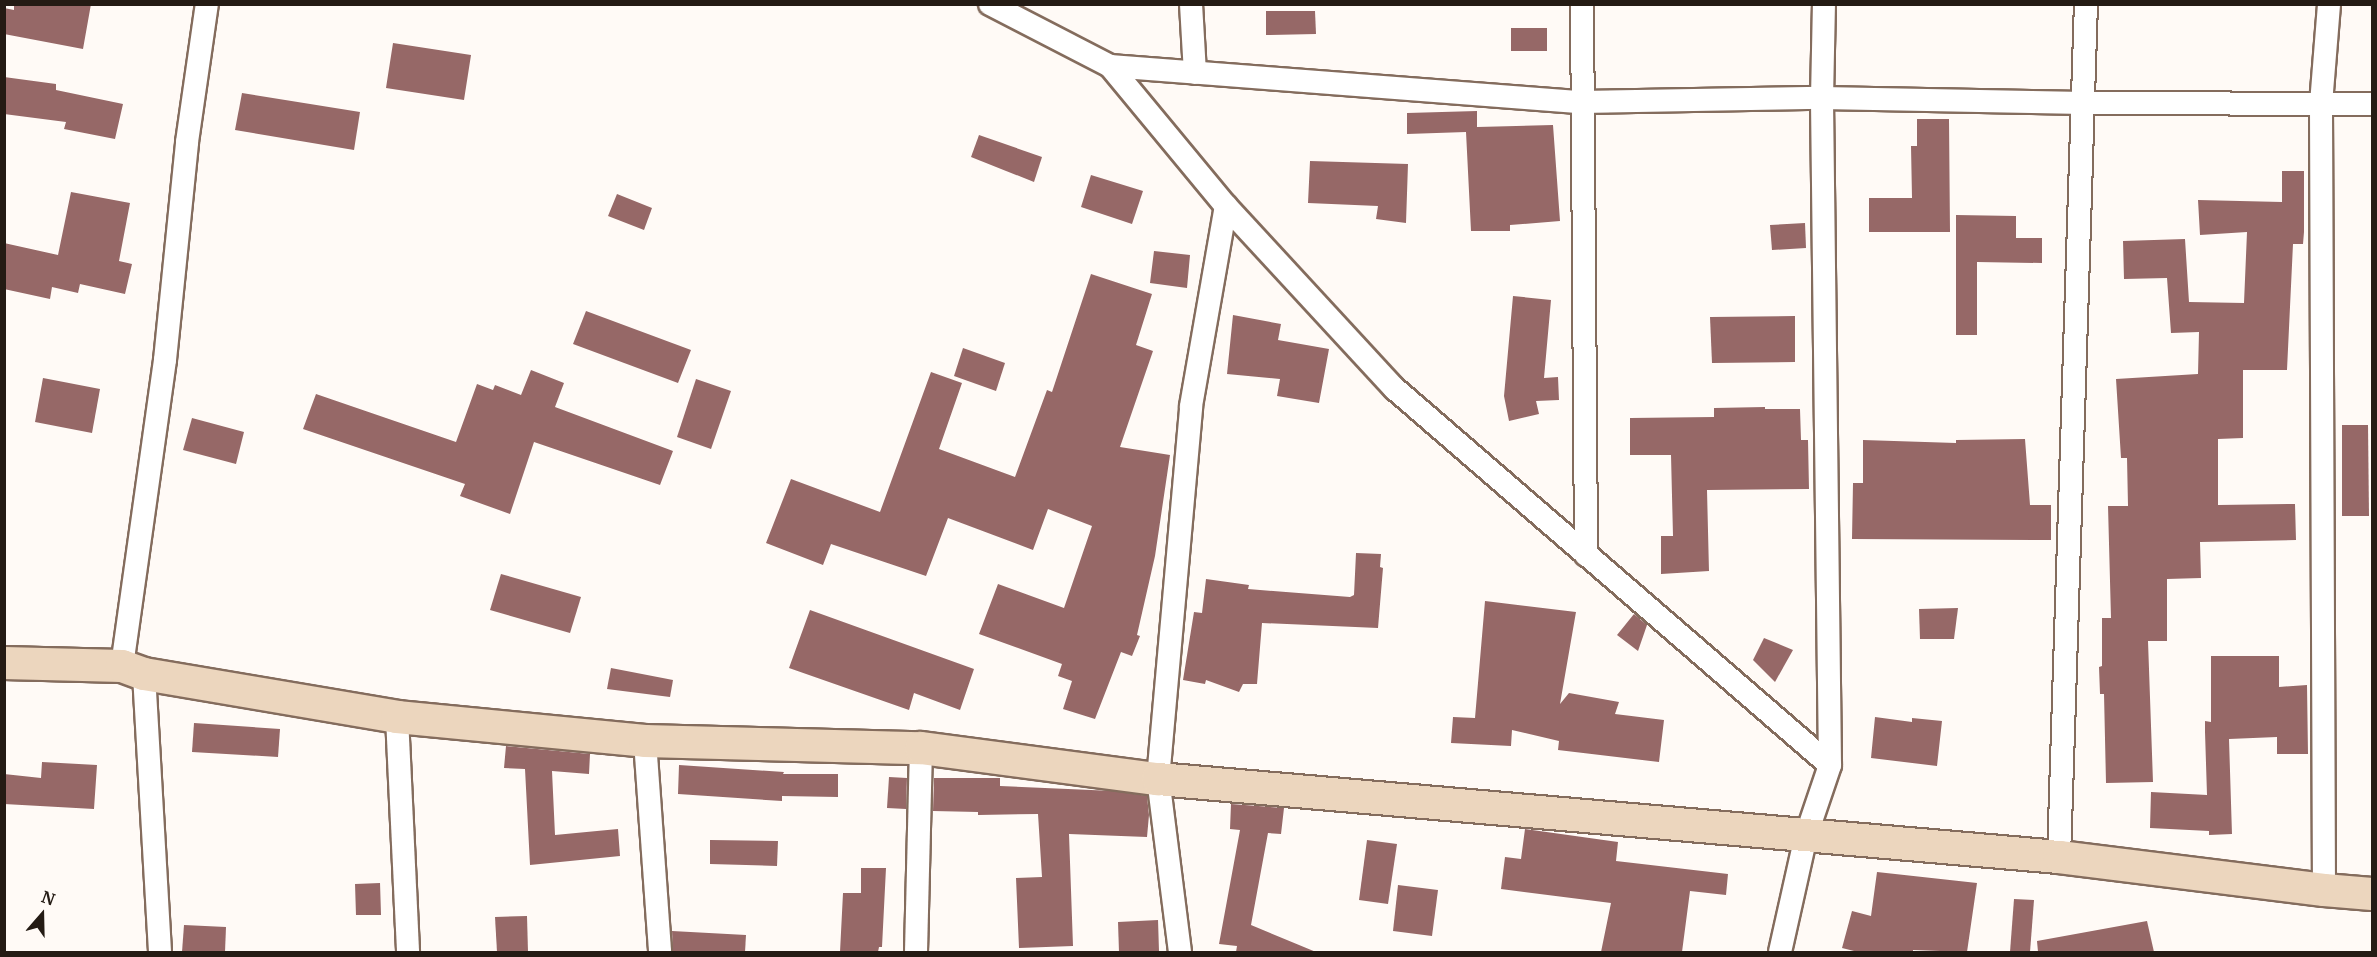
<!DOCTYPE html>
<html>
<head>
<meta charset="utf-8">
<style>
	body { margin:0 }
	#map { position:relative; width:2377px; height:957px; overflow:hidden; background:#fffaf6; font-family:Merriweather,serif }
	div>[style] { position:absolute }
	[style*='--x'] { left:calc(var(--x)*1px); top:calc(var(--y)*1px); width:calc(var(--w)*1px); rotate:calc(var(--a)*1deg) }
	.building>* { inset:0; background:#966867 }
	.roads { filter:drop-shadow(2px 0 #846c5d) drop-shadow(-2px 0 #846c5d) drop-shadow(0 2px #846c5d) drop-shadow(0 -2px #846c5d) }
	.street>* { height:22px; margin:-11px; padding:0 11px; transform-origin:11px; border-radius:11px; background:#fff }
	.secondary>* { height:32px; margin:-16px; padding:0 16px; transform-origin:16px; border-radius:16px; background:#ecd6be }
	span { translate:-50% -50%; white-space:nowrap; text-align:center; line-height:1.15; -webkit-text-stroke:4.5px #fffaf6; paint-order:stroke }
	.frame { position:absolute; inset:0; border:6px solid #241b14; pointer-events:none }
	.north { position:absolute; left:12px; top:885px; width:60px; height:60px; -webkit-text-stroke:4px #fffaf6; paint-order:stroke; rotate:20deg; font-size:16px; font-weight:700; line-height:24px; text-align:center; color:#241b14 }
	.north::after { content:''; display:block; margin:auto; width:21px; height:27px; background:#241b14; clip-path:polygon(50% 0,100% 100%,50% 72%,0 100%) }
</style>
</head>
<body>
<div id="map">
	<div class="building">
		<i style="clip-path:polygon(14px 4px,91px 4px,83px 49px,4px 34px,4px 8px,14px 10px)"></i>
		<i style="clip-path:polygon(1266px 11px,1315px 11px,1316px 34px,1266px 35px)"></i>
		<i style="clip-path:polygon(1511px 28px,1547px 28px,1547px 51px,1511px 51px)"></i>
		<i style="clip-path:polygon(393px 43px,471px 55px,464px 100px,386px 88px)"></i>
		<i style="clip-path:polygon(4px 77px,56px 84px,56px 90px,123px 104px,115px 139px,64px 129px,66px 122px,4px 114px)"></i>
		<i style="clip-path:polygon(242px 93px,360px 112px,354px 150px,235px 130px)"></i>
		<i style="clip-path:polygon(1477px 111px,1477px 127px,1553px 125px,1560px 221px,1510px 225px,1510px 231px,1471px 231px,1466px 132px,1407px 134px,1407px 113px)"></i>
		<i style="clip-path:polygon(1917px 119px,1949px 119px,1950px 232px,1869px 232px,1869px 198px,1912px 198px,1911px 146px,1917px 146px)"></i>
		<i style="clip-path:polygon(979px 135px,1042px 157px,1034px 182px,971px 157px)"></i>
		<i style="clip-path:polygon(1310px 161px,1408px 164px,1406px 223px,1376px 219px,1378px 206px,1308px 203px)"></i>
		<i style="clip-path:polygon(2282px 171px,2304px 171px,2304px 232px,2303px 244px,2293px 244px,2287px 370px,2243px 370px,2243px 438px,2218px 439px,2218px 505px,2295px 504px,2296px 540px,2200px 542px,2201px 578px,2167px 579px,2167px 641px,2148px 641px,2153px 782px,2106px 783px,2104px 694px,2100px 694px,2099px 667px,2102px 666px,2102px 618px,2111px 618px,2108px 506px,2128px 506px,2127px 458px,2121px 458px,2116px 379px,2198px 374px,2199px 332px,2171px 333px,2167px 278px,2124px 279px,2123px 241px,2185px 239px,2189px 302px,2244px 303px,2247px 232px,2200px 235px,2198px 200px,2282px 202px)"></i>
		<i style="clip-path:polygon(1091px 175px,1143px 191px,1132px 224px,1081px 207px)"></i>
		<i style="clip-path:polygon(71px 192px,130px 203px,119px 261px,132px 264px,125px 294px,80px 284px,78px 293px,52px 287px,50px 299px,4px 289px,4px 243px,58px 255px)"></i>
		<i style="clip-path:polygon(617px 194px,652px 208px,644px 230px,608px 216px)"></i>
		<i style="clip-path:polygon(1956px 215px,2016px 216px,2016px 238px,2042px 238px,2042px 263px,1977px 262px,1977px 335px,1956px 335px)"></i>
		<i style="clip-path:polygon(1805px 223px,1806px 248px,1772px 250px,1770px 225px)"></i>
		<i style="clip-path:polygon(1154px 251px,1190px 255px,1187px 288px,1150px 283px)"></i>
		<i style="clip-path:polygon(1091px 274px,1152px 294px,1136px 345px,1153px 351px,1120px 447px,1170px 455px,1155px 556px,1137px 635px,1140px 636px,1132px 656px,1121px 652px,1095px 719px,1063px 709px,1072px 681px,1058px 676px,1062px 664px,979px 634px,998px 584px,1064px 608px,1092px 526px,1048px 509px,1033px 550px,948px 518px,926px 576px,831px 544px,823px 565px,766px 543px,791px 479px,880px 512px,931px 372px,962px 383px,939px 449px,1015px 477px,1047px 390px,1052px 392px)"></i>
		<i style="clip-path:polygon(1513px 296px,1551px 300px,1544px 378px,1558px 377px,1559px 400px,1536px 401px,1539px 414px,1509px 421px,1504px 396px)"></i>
		<i style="clip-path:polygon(586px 311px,691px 350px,678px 383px,573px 344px)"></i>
		<i style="clip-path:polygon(1233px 315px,1281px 324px,1278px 340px,1329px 349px,1319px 403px,1277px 396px,1280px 379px,1227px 374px)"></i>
		<i style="clip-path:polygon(1795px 316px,1795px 362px,1712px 363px,1710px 317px)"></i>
		<i style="clip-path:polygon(963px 348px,1005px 363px,996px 391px,954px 376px)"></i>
		<i style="clip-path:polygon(531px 370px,564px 383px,555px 407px,673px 451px,660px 485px,534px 442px,510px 514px,460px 496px,465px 484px,303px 429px,316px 394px,456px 442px,477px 384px,493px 390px,495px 385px,521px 395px)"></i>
		<i style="clip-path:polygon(43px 378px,100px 389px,92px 433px,35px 422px)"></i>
		<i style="clip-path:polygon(696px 379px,731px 391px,711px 449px,677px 437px)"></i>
		<i style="clip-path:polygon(1765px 407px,1765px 409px,1800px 409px,1801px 440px,1808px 440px,1809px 489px,1707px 490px,1709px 571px,1661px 574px,1661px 536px,1673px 536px,1671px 455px,1630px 455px,1630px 418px,1714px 417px,1714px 408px)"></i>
		<i style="clip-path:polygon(192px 418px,244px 432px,236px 464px,183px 450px)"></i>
		<i style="clip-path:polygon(2342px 425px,2368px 425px,2369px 516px,2342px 516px)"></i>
		<i style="clip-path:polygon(2025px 439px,2030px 505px,2051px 505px,2051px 540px,1852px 539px,1853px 483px,1863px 483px,1863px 440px,1956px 443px,1956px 440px)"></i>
		<i style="clip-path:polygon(1356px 553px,1381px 554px,1380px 567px,1383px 568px,1378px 628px,1262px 623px,1257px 684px,1243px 684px,1239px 692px,1206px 680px,1205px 684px,1183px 680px,1194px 612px,1202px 613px,1206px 579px,1249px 585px,1248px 589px,1350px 597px,1354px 595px)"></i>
		<i style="clip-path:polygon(501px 574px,581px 597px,570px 633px,490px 610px)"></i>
		<i style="clip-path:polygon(1485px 601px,1576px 612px,1560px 704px,1569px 693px,1619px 702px,1615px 714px,1664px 720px,1659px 762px,1558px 750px,1559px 741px,1512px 730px,1511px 746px,1451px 743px,1453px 717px,1475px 718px)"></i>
		<i style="clip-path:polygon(1958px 608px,1954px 639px,1920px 639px,1919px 609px)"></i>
		<i style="clip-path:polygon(810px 610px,974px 669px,960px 710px,914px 693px,909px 710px,789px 668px)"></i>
		<i style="clip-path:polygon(1634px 614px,1647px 625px,1638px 651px,1617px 635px)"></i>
		<i style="clip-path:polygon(1764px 638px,1793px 650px,1775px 682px,1753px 660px)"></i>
		<i style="clip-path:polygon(2211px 656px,2279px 656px,2279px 687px,2307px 685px,2308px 754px,2277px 754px,2277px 737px,2229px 739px,2232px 834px,2209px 835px,2209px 831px,2150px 828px,2151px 792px,2207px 795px,2205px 732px,2205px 721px,2211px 722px)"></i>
		<i style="clip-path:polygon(611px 668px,673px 680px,670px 697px,607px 689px)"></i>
		<i style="clip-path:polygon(1875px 717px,1912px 722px,1912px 718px,1942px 721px,1937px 766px,1871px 758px)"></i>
		<i style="clip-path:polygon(194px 723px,280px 729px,278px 757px,192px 752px)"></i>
		<i style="clip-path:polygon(506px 746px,590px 754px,589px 774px,552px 771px,555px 835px,618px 829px,620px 856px,530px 865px,525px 769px,504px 768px)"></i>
		<i style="clip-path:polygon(42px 762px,97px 765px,94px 809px,4px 804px,4px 774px,41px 778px)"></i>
		<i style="clip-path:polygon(679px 765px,784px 772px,783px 774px,838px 774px,838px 797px,782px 796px,782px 801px,678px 794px)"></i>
		<i style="clip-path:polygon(889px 777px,907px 778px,906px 809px,887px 808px)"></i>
		<i style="clip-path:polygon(934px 778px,1000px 778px,1000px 786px,1114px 791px,1147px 796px,1149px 815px,1147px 837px,1069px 834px,1073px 946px,1019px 948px,1016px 878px,1042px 877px,1038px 814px,978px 815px,978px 812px,933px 811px)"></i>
		<i style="clip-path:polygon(1231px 804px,1284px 808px,1281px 834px,1268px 833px,1251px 925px,1316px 952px,1236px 952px,1237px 946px,1219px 944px,1240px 830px,1230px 829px)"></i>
		<i style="clip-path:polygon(1525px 829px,1618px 842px,1616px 861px,1728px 874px,1726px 895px,1690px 891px,1682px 952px,1601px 952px,1611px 903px,1501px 889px,1505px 857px,1521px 859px)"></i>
		<i style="clip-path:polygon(710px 840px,778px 841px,777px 866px,710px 864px)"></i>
		<i style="clip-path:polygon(1367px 840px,1397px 844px,1388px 904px,1359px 900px)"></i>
		<i style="clip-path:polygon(861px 868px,886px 868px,882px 947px,879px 947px,878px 952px,840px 952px,843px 893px,861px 893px)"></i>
		<i style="clip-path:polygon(1877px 872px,1977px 883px,1967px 952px,1913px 950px,1913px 952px,1858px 952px,1842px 948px,1852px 911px,1871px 916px)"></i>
		<i style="clip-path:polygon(380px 883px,381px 915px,356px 915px,355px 884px)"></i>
		<i style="clip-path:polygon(1398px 885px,1438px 890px,1432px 936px,1393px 931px)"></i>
		<i style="clip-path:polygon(2014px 899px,2034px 900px,2030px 952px,2010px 952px)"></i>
		<i style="clip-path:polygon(527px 916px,528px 952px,497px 952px,495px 917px)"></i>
		<i style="clip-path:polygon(1158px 920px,1159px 952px,1119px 952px,1118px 922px)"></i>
		<i style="clip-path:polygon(2147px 921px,2154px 952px,2038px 952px,2037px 941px)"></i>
		<i style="clip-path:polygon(184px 925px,226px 927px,225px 952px,182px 952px)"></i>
		<i style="clip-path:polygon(672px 931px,746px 935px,745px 952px,673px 952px)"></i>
	</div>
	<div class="roads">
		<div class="street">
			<i style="--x:990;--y:4;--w:135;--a:27.3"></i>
			<i style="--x:1110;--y:66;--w:182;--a:50.4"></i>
			<i style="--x:1226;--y:206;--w:248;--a:47.3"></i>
			<i style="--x:1394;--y:388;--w:576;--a:40.85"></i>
			<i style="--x:1191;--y:4;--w:69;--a:86.7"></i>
			<i style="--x:1582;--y:4;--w:551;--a:89.58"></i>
			<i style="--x:1110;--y:66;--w:472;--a:4.4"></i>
			<i style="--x:1581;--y:102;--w:241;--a:-1"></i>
			<i style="--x:1822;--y:98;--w:262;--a:1.1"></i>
			<i style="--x:2084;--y:103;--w:288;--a:0.2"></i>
			<i style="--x:122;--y:666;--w:309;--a:-82"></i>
			<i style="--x:165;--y:360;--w:219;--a:-84.2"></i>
			<i style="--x:187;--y:142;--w:139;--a:-81.8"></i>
			<i style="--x:144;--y:674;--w:278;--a:86.7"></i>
			<i style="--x:397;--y:717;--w:235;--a:87.3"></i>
			<i style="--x:645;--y:741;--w:212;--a:85.9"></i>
			<i style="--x:2059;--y:857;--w:853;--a:-88.19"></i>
			<i style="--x:2324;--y:890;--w:786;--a:-90.22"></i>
			<i style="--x:2321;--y:104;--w:100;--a:-85.4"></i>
			<i style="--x:916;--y:952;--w:204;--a:-88.6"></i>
			<i style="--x:1180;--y:952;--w:174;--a:-97.2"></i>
			<i style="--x:1158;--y:779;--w:374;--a:-84.9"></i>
			<i style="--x:1191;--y:406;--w:203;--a:-80.1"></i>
			<i style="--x:1780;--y:952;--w:119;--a:-77.4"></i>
			<i style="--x:1806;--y:836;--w:75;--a:-71.3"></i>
			<i style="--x:1830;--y:765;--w:667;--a:-90.69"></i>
			<i style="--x:1822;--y:98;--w:94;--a:-88.8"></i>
		</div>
		<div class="secondary">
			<i style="--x:4;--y:663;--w:118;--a:1.5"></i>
			<i style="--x:122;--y:666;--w:23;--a:20"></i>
			<i style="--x:144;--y:674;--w:257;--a:9.6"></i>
			<i style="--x:397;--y:717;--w:249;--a:5.5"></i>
			<i style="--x:645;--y:741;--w:276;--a:1.5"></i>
			<i style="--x:921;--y:748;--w:239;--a:7.5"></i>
			<i style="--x:1158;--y:779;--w:904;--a:4.95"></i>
			<i style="--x:2059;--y:857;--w:267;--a:7.1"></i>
			<i style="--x:2324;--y:890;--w:48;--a:4.8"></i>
		</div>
	</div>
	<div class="frame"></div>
	<div class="north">N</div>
</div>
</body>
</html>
